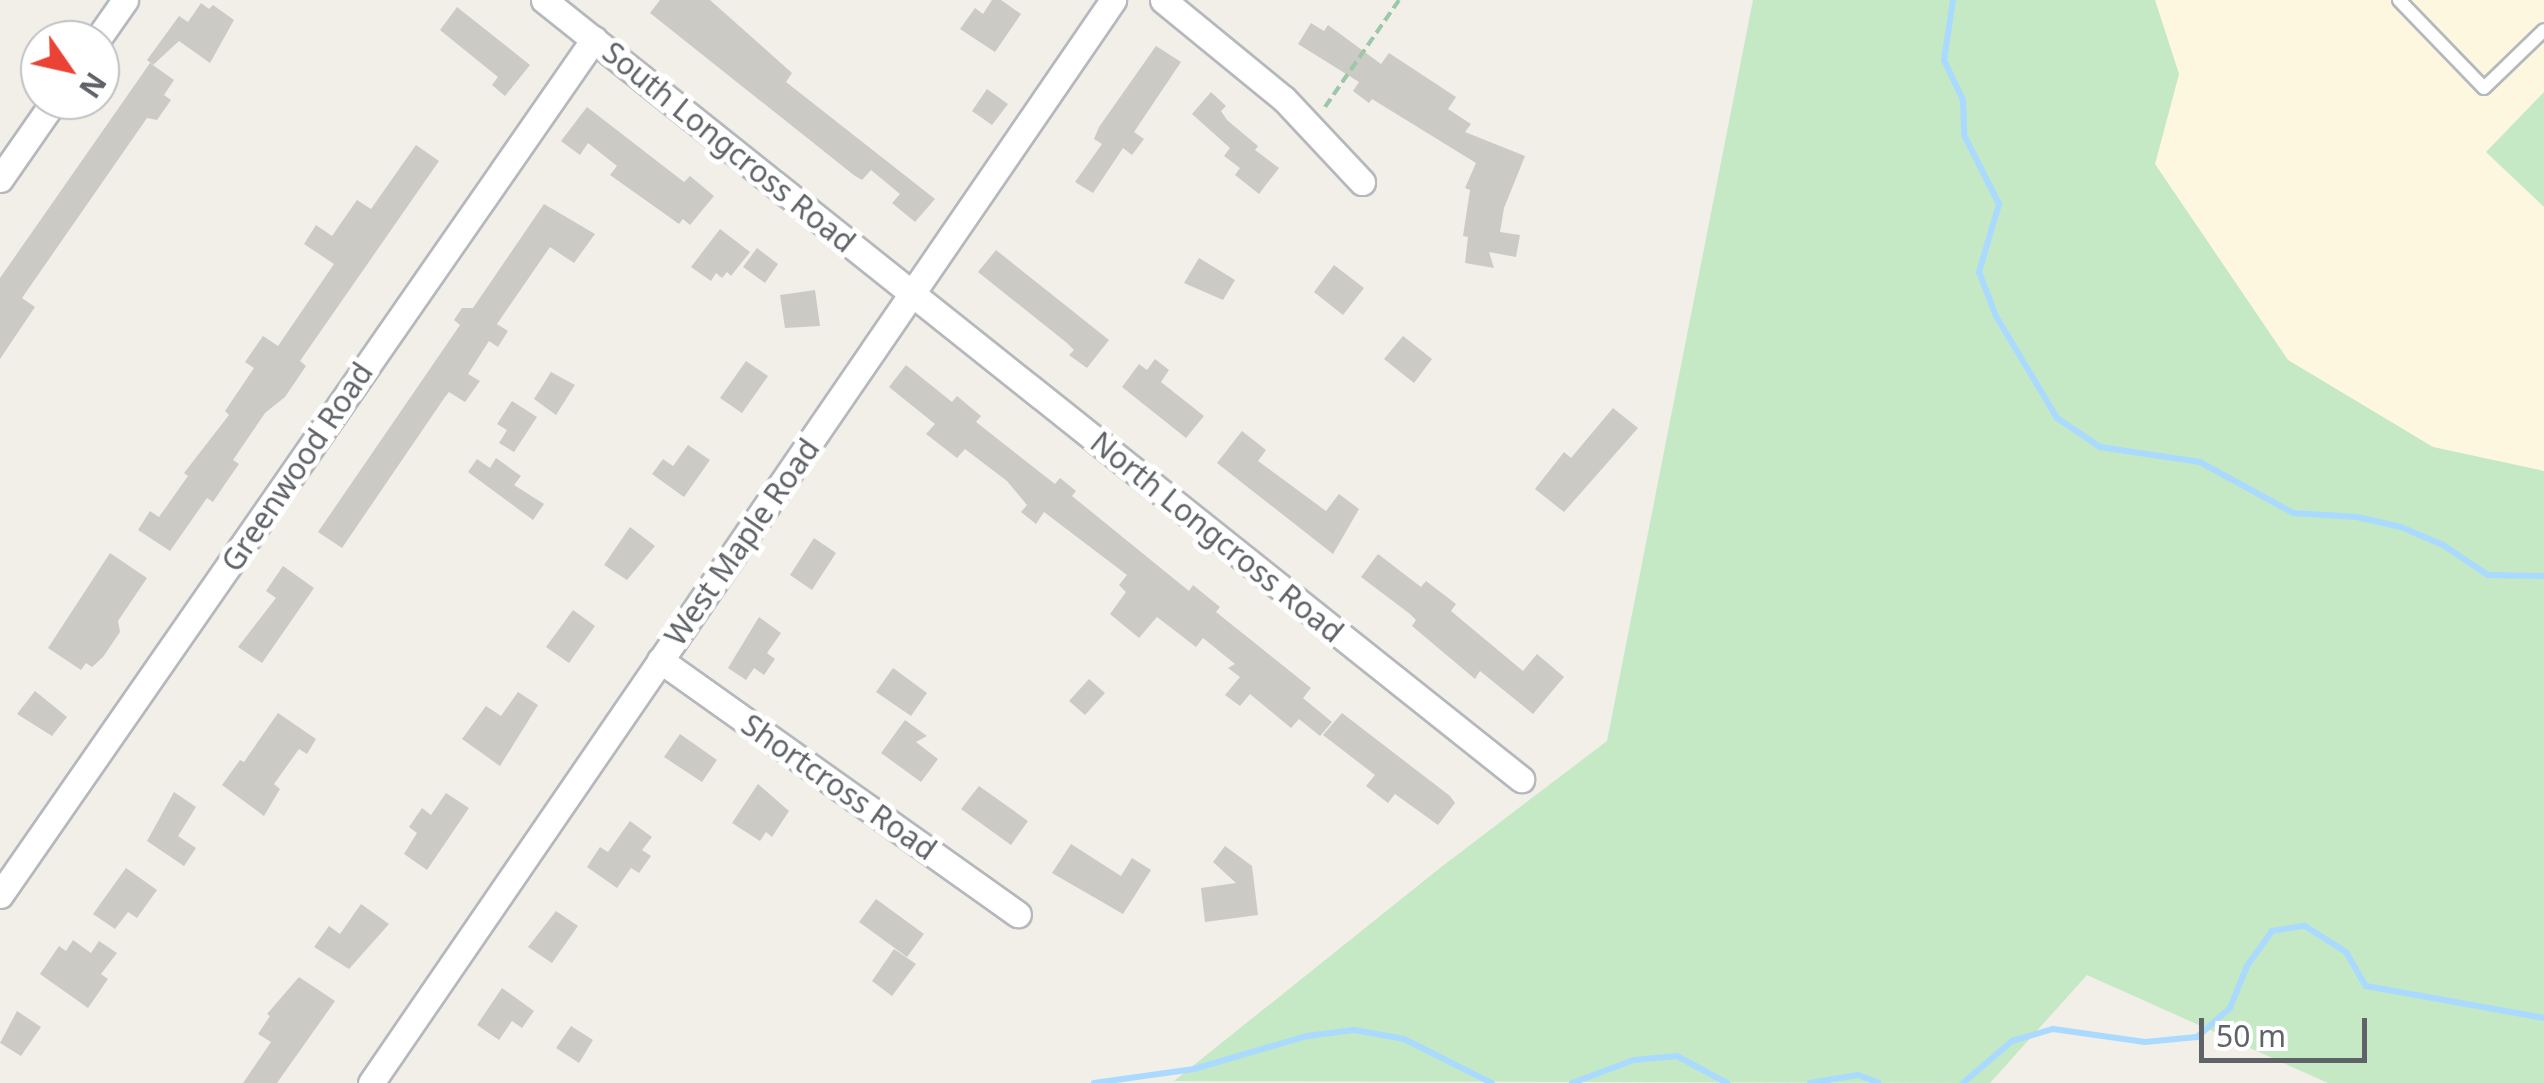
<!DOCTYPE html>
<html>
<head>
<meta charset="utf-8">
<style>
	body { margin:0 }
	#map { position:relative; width:2544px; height:1083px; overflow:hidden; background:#f1efe8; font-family:"Noto Sans",sans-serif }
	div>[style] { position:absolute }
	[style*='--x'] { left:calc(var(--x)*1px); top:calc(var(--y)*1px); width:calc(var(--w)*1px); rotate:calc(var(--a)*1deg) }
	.commercial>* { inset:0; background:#fef7e0 }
	.green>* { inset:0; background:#c5e8c5 }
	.stream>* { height:6px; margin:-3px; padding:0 3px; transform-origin:3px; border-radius:3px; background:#aadaff }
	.building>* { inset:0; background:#cccac5 }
	.path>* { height:4px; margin-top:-2px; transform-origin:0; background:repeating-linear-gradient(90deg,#9cc7a9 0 10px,transparent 0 15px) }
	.roads { filter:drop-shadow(2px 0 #b5b8bc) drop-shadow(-2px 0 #b5b8bc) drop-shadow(0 2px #b5b8bc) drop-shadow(0 -2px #b5b8bc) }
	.service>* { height:12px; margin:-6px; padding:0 6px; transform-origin:6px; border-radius:6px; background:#fff }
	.minor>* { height:25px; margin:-12.5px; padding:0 12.5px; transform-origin:12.5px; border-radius:12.5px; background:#fff }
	span { translate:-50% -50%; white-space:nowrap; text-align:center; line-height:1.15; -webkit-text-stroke:10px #fff; paint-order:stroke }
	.street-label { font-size:30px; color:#5f6368 }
	.north { position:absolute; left:20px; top:20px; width:100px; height:100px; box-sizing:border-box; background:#fff; border:2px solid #bfc1c3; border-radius:50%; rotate:124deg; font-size:28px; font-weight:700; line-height:40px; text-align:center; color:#5f6368 }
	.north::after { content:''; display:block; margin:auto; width:35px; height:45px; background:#ea4335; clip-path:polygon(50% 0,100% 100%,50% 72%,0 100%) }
	.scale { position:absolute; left:2199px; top:1018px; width:168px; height:45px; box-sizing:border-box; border:5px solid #5f6368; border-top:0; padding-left:12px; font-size:30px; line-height:35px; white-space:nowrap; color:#5f6368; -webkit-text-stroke:8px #fff; paint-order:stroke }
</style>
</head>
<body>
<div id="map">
	<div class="commercial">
		<i style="clip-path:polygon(2155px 0,2544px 0,2544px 471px,2433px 447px,2288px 360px,2155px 164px,2179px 74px)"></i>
	</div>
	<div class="green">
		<i style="clip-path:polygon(1753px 0,2155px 0,2179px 74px,2155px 164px,2288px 360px,2433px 447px,2544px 471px,2544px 1083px,2328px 1083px,2087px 975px,1990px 1083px,1174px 1081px,1440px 868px,1607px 741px)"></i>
		<i style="clip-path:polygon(2544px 92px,2544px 207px,2486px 152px)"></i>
	</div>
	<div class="stream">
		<i style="--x:1953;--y:0;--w:61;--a:98.5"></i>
		<i style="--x:1944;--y:60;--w:44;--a:64.6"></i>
		<i style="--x:1963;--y:100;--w:35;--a:88"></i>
		<i style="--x:1964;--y:135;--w:77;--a:63.1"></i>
		<i style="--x:1999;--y:204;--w:71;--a:106.4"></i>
		<i style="--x:1979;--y:272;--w:47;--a:68.9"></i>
		<i style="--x:1996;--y:316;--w:119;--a:59.1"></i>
		<i style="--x:2057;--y:418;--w:52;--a:34"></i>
		<i style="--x:2100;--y:447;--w:101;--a:8.5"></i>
		<i style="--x:2200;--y:462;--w:106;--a:28.7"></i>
		<i style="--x:2293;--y:513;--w:64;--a:3.6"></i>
		<i style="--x:2357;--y:517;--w:45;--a:12.8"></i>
		<i style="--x:2401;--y:527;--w:46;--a:23.2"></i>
		<i style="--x:2443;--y:545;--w:54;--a:33.7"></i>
		<i style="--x:2488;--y:575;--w:56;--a:1"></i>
		<i style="--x:1094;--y:1083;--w:101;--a:-8"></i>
		<i style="--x:1194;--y:1069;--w:118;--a:-16.3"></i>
		<i style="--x:1307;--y:1036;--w:47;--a:-7.3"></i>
		<i style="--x:1354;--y:1030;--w:51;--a:10.2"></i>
		<i style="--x:1404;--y:1039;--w:98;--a:26.6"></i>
		<i style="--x:1572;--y:1083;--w:66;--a:-20.4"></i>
		<i style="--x:1634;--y:1060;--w:43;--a:-5.3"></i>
		<i style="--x:1677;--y:1056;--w:57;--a:28.4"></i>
		<i style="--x:1810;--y:1083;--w:49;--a:-9.5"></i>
		<i style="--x:1858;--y:1075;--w:22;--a:21"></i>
		<i style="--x:1963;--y:1083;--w:65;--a:-40.6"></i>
		<i style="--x:2012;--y:1041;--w:43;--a:-16.3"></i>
		<i style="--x:2053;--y:1029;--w:93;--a:8"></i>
		<i style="--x:2145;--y:1042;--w:52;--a:-5.5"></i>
		<i style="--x:2197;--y:1037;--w:44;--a:-41.3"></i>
		<i style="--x:2230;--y:1008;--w:45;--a:-68"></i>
		<i style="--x:2247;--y:966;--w:43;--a:-54.5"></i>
		<i style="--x:2272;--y:931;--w:33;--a:-9"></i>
		<i style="--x:2305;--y:926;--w:49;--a:32.4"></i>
		<i style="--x:2346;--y:952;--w:39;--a:60"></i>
		<i style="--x:2366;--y:986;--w:181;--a:10.2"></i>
	</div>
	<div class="building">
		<i style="clip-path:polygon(660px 0,710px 0,792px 73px,786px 82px,935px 199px,915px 222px,892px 203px,900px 194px,871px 170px,862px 180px,855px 176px,650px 13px)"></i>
		<i style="clip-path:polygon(992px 0,1001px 0,1021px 14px,995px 52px,960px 29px,975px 8px,983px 14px)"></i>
		<i style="clip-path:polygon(201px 3px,209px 9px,213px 5px,234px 20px,210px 63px,179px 41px,153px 65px,147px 60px,179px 16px,188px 22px)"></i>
		<i style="clip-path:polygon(457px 7px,530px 65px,505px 96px,492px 85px,498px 77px,440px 30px)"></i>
		<i style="clip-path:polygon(1311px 23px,1324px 31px,1328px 25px,1381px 64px,1389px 53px,1456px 97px,1448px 109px,1471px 124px,1465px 132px,1525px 156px,1504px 208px,1500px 232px,1520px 235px,1516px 257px,1489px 252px,1494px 268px,1465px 263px,1468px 237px,1463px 236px,1470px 190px,1465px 188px,1476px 163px,1372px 99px,1369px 103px,1353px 91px,1359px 82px,1298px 44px)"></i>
		<i style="clip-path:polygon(1156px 46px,1181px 62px,1134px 132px,1144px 139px,1132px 155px,1123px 148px,1093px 193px,1075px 182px,1102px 144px,1094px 139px,1099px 127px)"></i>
		<i style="clip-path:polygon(150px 63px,174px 80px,164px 95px,171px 100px,157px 120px,147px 118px,22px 298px,35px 307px,0 359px,0 278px)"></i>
		<i style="clip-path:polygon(987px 89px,1008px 104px,992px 125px,972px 111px)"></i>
		<i style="clip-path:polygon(1211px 92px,1226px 106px,1221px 111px,1227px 120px,1258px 146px,1255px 150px,1279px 168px,1259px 194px,1235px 175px,1240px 168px,1224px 156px,1230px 148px,1192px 114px)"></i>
		<i style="clip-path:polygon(587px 107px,684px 182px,690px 176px,714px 196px,690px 225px,683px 219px,679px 224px,610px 175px,617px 166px,588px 143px,580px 155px,561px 141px)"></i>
		<i style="clip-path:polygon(416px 145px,439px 161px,300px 361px,306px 366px,285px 397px,265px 413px,233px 460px,239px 464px,225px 484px,213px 502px,207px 498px,170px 551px,138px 530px,150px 511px,159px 517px,188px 476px,184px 473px,229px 415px,225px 411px,254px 368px,245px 362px,263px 336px,278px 346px,334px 264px,304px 244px,316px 225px,332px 236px,357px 200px,371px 209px)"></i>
		<i style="clip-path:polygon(544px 204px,595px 234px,574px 263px,550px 247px,497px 324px,508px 331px,498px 347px,489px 341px,468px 374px,480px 381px,465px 402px,449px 392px,445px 397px,342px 548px,318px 532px,460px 325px,454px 320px,462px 308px,473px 308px)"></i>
		<i style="clip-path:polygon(720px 229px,750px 252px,731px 276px,727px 272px,722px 278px,716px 273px,711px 281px,691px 267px)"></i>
		<i style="clip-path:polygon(757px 248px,778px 264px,765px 283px,743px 267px)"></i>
		<i style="clip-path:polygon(996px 250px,1109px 340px,1087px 368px,1069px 355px,1074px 350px,1067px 343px,978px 272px)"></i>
		<i style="clip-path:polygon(1199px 258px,1235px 280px,1223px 300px,1184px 283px)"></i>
		<i style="clip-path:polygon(1334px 265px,1364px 288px,1343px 315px,1314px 292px)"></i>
		<i style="clip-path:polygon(815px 290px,820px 326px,785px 328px,780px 295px)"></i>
		<i style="clip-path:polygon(1403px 336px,1432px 359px,1414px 383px,1384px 359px)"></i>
		<i style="clip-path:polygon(1155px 359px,1169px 370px,1161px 382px,1204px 416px,1186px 438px,1122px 387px,1139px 364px,1147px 370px)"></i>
		<i style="clip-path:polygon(746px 361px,768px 376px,742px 413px,720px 398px)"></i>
		<i style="clip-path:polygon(906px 365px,952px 402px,957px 396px,981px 416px,976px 422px,1055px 484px,1060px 478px,1076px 491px,1072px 496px,1189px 591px,1193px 585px,1220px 607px,1216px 612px,1311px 688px,1303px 698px,1332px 722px,1320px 736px,1299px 719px,1291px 728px,1250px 694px,1240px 706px,1225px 695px,1240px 677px,1228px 668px,1235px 664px,1203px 638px,1196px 647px,1157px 617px,1139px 638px,1110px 614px,1126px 592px,1119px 585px,1127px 575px,1044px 512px,1036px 524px,1021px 512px,1027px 505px,1007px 481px,965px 449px,957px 458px,926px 434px,935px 424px,889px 387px)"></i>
		<i style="clip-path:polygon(551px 372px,575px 385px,556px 415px,534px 399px)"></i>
		<i style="clip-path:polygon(512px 401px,537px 417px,514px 452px,499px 443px,507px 430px,497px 424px)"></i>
		<i style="clip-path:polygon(1613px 408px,1638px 428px,1564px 512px,1535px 489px,1564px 452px,1571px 458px)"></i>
		<i style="clip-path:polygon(1242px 431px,1266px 450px,1258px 461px,1326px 511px,1339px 494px,1359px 509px,1333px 554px,1217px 463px)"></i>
		<i style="clip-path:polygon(688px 445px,710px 460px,684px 497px,652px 474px,663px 459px,673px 466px)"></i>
		<i style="clip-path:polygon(496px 458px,521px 476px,514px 485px,544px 504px,533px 520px,468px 472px,477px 459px,490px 468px)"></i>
		<i style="clip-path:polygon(630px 527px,655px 546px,627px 580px,604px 565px)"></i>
		<i style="clip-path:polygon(814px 538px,836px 553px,812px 590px,790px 575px)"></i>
		<i style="clip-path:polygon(110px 553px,147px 578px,118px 621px,120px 632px,103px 657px,92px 667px,86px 663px,81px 670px,48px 648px)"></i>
		<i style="clip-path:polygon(1378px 554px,1421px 587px,1426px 581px,1456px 604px,1451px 611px,1523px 671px,1537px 654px,1564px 677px,1533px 714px,1480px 671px,1475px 679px,1412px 626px,1416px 620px,1410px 614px,1361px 577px)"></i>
		<i style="clip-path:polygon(283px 566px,314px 588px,262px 663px,238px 647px,276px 598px,266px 591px)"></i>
		<i style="clip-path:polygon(573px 610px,595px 626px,569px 663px,546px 647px)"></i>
		<i style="clip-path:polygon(759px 617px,781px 633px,767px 653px,775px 659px,764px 675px,754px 668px,746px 680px,728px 668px)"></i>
		<i style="clip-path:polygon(893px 668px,927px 693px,911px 716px,876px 692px)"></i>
		<i style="clip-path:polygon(1089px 679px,1105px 693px,1085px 715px,1069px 701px)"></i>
		<i style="clip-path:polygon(35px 691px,67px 717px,52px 736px,17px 714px)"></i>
		<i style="clip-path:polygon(518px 692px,538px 705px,500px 766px,462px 739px,486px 706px,501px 716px)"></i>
		<i style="clip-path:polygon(278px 713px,316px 739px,307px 754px,299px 749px,274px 784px,280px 789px,264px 816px,222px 785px,240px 760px,244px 762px)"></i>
		<i style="clip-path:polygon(1342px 713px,1450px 796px,1455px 803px,1438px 825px,1395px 794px,1388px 803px,1366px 786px,1375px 775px,1323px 735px)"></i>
		<i style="clip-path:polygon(905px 720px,927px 736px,916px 742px,938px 759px,921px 782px,881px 753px)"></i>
		<i style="clip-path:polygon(680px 734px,717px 760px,702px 782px,664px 757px)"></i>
		<i style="clip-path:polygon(758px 784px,789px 811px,772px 837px,766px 832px,760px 841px,732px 823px)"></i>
		<i style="clip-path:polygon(979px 786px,1028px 821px,1011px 845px,961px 809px)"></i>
		<i style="clip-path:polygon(174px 792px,196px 807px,178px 836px,196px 848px,184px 866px,147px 841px)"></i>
		<i style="clip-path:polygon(446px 793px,469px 808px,427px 870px,404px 854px,417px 833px,409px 827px,422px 808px,431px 815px)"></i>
		<i style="clip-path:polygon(630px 821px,652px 837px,642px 850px,651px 856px,639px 873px,631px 868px,617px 888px,587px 867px,600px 847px,608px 852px)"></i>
		<i style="clip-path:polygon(1071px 844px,1121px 876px,1132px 858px,1151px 870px,1123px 914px,1052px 873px)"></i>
		<i style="clip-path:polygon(1225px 846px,1252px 866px,1258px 915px,1205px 922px,1201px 888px,1236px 883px,1213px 862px)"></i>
		<i style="clip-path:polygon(126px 868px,157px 890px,137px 918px,128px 912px,115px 929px,93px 914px)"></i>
		<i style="clip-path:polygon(876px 899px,924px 934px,907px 957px,859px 922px)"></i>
		<i style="clip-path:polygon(361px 904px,389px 924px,349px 969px,314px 947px,329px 926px,340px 934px)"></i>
		<i style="clip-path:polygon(556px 911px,578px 926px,552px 963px,528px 947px)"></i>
		<i style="clip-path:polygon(73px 940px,91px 953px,99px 941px,117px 953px,101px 974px,108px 979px,88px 1008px,40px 974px,59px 946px,66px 951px)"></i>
		<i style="clip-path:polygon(894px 949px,916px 964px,892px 996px,872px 981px)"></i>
		<i style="clip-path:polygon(299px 977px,335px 1001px,277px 1083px,243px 1083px,271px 1042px,258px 1034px,270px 1016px,267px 1014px)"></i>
		<i style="clip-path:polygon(502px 988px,534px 1011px,522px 1028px,512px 1021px,499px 1040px,477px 1025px)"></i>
		<i style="clip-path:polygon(17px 1011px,41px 1027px,21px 1056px,0 1043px)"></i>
		<i style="clip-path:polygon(571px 1026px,593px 1040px,579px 1063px,556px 1048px)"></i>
	</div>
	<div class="path">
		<i style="--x:1325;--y:107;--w:130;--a:-55.3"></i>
	</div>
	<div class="roads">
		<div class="service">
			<i style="--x:2399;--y:0;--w:122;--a:46"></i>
			<i style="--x:2484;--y:88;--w:83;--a:-44"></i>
		</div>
		<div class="minor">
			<i style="--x:544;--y:0;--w:1250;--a:38.57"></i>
			<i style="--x:1163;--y:0;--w:156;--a:39.3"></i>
			<i style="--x:1284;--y:99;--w:114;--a:46.8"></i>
			<i style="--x:97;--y:40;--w:49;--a:-55"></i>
			<i style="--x:0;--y:179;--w:96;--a:-55.2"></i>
			<i style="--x:660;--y:660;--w:439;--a:35.4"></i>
			<i style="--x:0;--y:895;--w:1042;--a:-55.24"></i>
			<i style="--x:371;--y:1083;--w:1313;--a:-55.58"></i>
		</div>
	</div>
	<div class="street-label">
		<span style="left:729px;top:147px;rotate:39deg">South Longcross Road</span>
		<span style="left:297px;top:467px;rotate:-56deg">Greenwood Road</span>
		<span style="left:1217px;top:537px;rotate:39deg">North Longcross Road</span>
		<span style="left:742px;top:542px;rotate:-55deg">West Maple Road</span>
		<span style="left:839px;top:787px;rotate:35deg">Shortcross Road</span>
	</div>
	<div class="north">N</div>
	<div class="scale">50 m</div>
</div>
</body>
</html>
